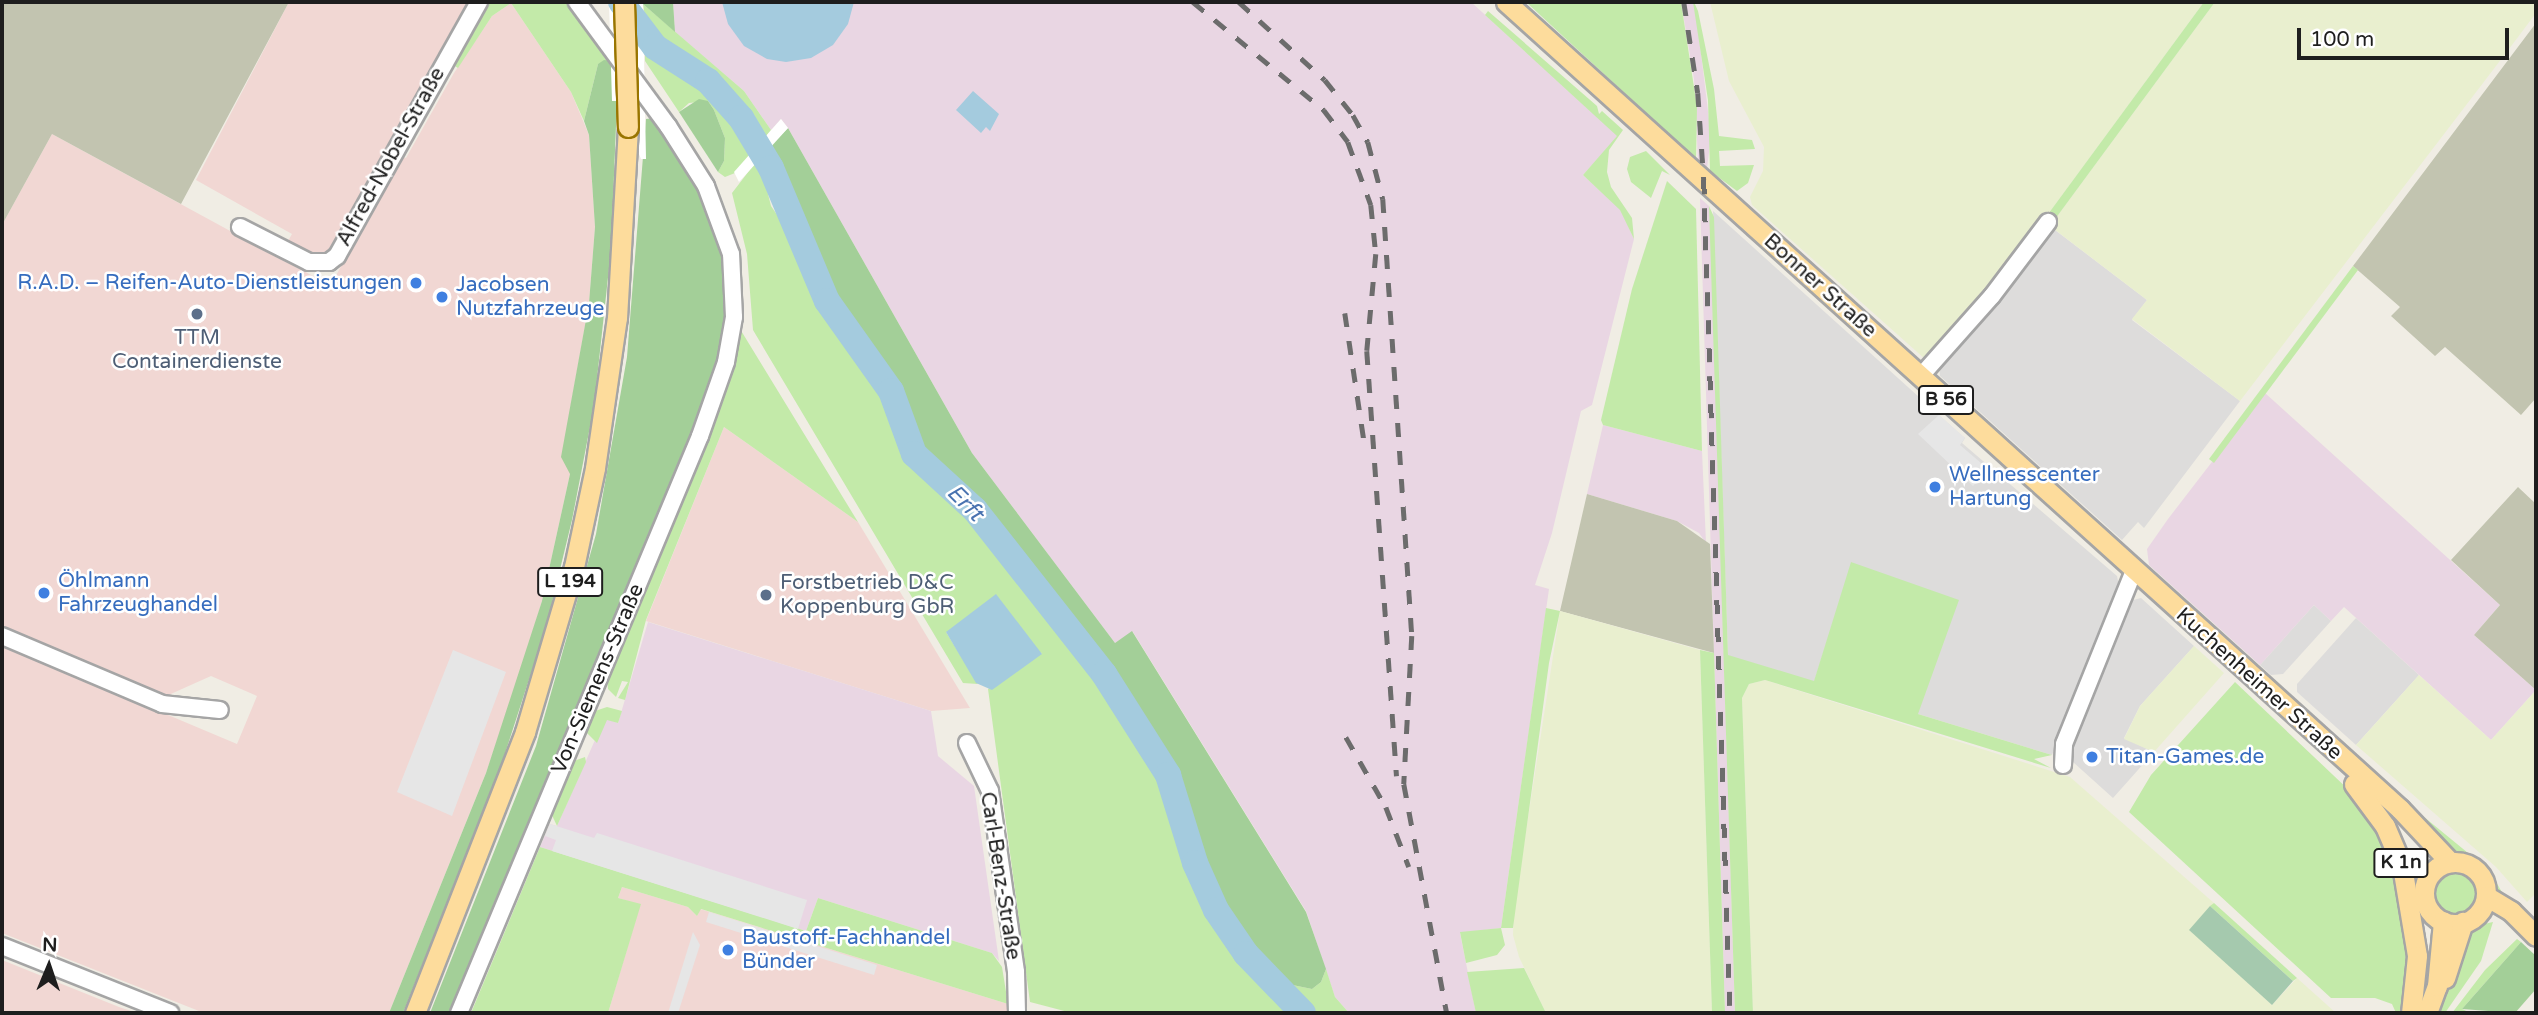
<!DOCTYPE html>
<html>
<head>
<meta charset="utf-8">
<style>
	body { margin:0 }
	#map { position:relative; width:2538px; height:1015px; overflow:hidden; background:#f0ede4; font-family:"Varela Round",sans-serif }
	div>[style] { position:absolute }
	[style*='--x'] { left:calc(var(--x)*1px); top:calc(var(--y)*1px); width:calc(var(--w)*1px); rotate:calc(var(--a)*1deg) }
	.residential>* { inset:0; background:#dddcdb }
	.commercial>* { inset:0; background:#f1d7d3 }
	.industrial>* { inset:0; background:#e9d6e3 }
	.construction>* { inset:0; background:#c2c4b0 }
	.farmland>* { inset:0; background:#e9efcf }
	.grass>* { inset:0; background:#c3eaa9 }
	.round { border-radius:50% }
	.forest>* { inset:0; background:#a3cf98 }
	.cemetery>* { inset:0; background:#a5c9ae }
	.parking>* { inset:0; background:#e6e6e6 }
	.water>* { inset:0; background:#a4cbde }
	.pier>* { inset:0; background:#fff }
	.river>* { height:26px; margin:-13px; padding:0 13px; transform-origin:13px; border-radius:13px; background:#a4cbde }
	.roads { filter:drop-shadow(2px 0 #a5a5a5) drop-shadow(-2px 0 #a5a5a5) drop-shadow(0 2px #a5a5a5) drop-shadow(0 -2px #a5a5a5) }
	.minor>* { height:16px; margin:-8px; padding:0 8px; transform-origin:8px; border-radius:8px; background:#fff }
	.major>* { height:19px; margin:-9.5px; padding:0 9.5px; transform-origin:9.5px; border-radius:9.5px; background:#fddc9c }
	.major>.ring { margin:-9.5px; padding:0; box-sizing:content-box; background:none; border:19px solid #fddc9c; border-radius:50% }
	.rail>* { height:4.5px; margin-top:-2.25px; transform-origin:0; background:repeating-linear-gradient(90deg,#6c6c6c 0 14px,transparent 0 28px) }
	.bridges { filter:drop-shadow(2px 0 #997500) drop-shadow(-2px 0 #997500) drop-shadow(0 2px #997500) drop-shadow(0 -2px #997500) }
	.major-bridge>* { height:19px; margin:-9.5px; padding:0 9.5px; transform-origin:9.5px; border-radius:9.5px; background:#fddc9c }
	.dots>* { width:19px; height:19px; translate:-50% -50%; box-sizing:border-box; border:4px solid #fff; border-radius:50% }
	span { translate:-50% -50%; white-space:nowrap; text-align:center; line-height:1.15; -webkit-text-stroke:5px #fff; paint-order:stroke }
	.shield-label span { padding:2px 5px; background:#fff; border:2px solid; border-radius:5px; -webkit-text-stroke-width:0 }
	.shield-label { font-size:19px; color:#1e1e1e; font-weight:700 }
	.street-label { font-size:21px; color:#1e1e1e }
	.shop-label { font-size:21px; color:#366cbe }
	.right { translate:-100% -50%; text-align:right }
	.left { translate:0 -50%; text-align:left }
	.service-label { font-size:21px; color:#4e5e75 }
	.water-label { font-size:23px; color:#4973b0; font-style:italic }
	.frame { position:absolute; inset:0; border:4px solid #1e1e1e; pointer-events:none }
	.north { position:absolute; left:14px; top:931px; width:70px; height:70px; -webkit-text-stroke:5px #fff; paint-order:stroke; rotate:2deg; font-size:19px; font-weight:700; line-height:28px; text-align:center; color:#1e1e1e }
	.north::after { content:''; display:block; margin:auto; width:24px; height:32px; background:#1e1e1e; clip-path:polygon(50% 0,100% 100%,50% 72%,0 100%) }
	.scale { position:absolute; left:2297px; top:28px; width:212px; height:32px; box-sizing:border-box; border:4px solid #1e1e1e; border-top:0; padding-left:9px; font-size:21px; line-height:24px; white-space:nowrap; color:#1e1e1e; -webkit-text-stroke:5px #fff; paint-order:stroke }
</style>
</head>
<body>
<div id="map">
	<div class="residential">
		<i style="clip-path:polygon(1713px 211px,1960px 434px,1965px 438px,1962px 443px,2117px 576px,2119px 586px,2052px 755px,1918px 714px,1852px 562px,1814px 682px,1728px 656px)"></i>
		<i style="clip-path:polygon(2051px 227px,2147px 300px,2132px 320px,2240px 401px,2144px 528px,2138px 522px,2122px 540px,1940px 376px,1939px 363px)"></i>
		<i style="clip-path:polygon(2141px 598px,2194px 646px,2140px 706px,2124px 738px,2154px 752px,2113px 798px,2073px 762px,2069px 745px,2129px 601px)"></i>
		<i style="clip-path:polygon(2314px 605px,2331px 621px,2283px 674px,2271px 675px,2260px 665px)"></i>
		<i style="clip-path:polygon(2356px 618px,2419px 675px,2356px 745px,2297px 692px,2297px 684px)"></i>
	</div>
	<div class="commercial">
		<i style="clip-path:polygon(289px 2px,471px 2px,335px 246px,323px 254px,312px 254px,288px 241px,292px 234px,196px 180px)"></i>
		<i style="clip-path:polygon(511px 3px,571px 92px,589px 135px,595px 227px,589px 303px,570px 410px,570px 474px,542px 601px,522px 668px,486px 773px,389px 1013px,204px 1013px,2px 933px,2px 645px,237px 744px,257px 696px,211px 676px,164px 697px,2px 629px,2px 225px,52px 134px,322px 281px,333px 281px,401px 156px,406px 158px,454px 73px,492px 16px)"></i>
		<i style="clip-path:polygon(724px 427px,858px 522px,970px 708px,931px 711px,646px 621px)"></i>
		<i style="clip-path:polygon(622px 887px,688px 907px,697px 916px,700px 909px,1008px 1004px,1008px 1013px,608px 1013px,640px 905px,618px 898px)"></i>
		<i style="clip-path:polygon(2px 960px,119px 1007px,137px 1013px,2px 1013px)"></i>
	</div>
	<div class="industrial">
		<i style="clip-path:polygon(673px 2px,1471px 2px,1618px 136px,1583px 175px,1621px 210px,1634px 239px,1592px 405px,1581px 411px,1552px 533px,1535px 585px,1549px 589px,1501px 928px,1460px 933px,1476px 1013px,1349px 1013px,1335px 997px,1306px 911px,1133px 632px,1115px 643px,972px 453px,788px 128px,781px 119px,771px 130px,744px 91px,675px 32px)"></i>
		<i style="clip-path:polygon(1681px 2px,1693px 2px,1696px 12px,1711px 136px,1707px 168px,1698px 160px,1694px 79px)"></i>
		<i style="clip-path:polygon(1700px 198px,1709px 206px,1711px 238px,1735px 1013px,1725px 1013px)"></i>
		<i style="clip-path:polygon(2265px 393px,2500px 605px,2474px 635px,2536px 690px,2491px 740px,2344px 607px,2331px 621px,2314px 605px,2260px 665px,2149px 565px,2147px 549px,2168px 519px)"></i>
		<i style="clip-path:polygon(1603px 425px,1702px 451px,1706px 543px,1699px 533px,1677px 521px,1587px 494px)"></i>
		<i style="clip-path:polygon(648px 622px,931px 711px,938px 756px,974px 786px,999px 961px,992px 953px,818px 898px,806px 931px,540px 847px,550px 824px,557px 826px,599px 731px,607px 719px,618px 723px)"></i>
	</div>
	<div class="construction">
		<i style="clip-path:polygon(2px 2px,289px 2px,181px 204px,52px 134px,2px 225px)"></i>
		<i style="clip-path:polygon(2536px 23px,2536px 398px,2521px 415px,2445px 347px,2435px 356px,2391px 316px,2400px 307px,2353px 266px)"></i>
		<i style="clip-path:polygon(2518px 487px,2536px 504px,2536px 690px,2474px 635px,2500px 605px,2451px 560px)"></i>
		<i style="clip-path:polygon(1587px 494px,1677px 521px,1710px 544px,1714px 653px,1560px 611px)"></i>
	</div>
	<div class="farmland">
		<i style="clip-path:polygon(1710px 2px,2204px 2px,2043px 221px,1925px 359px,1752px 205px,1750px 197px,1763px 171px,1764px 147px,1729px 81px)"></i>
		<i style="clip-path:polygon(2215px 2px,2536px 2px,2536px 13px,2509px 49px,2240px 401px,2132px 319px,2147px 300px,2050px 226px)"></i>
		<i style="clip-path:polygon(1560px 611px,1700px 650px,1712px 1013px,1546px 1013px,1519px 957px,1513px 935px,1514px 909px)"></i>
		<i style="clip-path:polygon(2194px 646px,2224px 673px,2154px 752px,2124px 739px,2140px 706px)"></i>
		<i style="clip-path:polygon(2419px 675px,2491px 740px,2536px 690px,2536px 893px,2527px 902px,2496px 867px,2356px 745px)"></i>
		<i style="clip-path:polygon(1765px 680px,2070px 777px,2214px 903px,2190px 930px,2272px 1005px,2297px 978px,2336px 1013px,1753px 1013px,1742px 698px,1749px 684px)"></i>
	</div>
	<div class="grass">
		<i style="clip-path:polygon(490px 2px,568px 2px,612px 61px,598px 64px,584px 121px,571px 92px,511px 3px,492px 16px,458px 68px,453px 65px)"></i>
		<i style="clip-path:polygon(1526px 2px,1681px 2px,1697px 107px,1696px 159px)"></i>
		<i style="clip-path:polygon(1693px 2px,1694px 2px,1698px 11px,1714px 89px,1719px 136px,1752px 140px,1755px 149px,1719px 151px,1720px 166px,1754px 165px,1748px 183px,1737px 191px,1710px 171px,1708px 100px)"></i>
		<i style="clip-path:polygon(2204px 2px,2215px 2px,2050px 226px,2043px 221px)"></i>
		<i style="clip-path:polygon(643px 4px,744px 91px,771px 130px,761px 142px,717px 84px,647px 30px)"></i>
		<i style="clip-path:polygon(1488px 11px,1597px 106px,1599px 114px,1602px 111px,1623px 130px,1609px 150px,1607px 172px,1611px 187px,1632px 218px,1634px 239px,1620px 210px,1583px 175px,1617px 136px,1485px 15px)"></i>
		<i style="clip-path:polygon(645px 44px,666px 63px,704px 83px,738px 120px,755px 149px,735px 173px,725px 177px,718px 172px,724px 161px,725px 138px,714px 110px,708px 101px,689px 103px,679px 112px,645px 61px)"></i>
		<i style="clip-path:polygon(1646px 151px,1670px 175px,1662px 171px,1651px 198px,1631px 182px,1627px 169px,1630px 157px)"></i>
		<i style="clip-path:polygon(759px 158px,771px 206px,786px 228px,815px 294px,837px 331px,875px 377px,906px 452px,921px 474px,994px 543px,1154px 754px,1188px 864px,1206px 905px,1261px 982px,1293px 1013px,1072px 1013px,1030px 1002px,988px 689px,1042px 653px,946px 632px,978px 684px,963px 683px,753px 330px,747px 254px,732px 193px)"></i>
		<i style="clip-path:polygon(1667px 181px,1696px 209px,1702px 451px,1603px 425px,1601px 420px,1632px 289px)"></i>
		<i style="clip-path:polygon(1709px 206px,1714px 217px,1728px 655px,1814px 681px,1851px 562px,1959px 600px,1918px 714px,2052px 755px,2034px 759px,2051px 768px,1765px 680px,1749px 684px,1742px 698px,1753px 1013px,1735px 1013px)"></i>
		<i style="clip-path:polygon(2353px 266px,2358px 270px,2214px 463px,2209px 459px)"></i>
		<i style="clip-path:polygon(740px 329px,858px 522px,724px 427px,646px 620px,625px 700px,618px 698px,628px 682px,622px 681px,616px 697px,608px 689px,607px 677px,714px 421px)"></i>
		<i style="clip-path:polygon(1546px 608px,1560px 611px,1549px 663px,1513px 928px,1501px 928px,1505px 945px,1497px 955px,1466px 963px,1460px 932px,1501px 928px)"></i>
		<i style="clip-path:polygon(1700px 650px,1714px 653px,1725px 1013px,1712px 1013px)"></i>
		<i style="clip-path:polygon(2235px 682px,2352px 793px,2377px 827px,2397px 871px,2410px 960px,2403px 1013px,2396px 1013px,2392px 1004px,2375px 998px,2331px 998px,2129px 812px,2151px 775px)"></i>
		<i style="clip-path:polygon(607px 707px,622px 711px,618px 723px,607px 720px,597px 743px,586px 732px,587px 725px,595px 711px)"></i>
		<i style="clip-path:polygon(585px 757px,586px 762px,557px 826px,551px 813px,574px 761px)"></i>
		<i style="clip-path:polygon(2407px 803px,2490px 871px,2504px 896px,2494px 890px,2480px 864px,2454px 854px)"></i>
		<i style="clip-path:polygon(540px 847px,806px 931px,818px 898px,992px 953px,1002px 967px,1008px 1004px,701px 909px,697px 916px,688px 907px,622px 887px,618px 898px,641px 904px,608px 1013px,471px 1013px)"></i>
		<i class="round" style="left:2431px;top:869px;width:48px;height:48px"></i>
		<i style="clip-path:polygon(2214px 903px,2297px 978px,2293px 981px,2210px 906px)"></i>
		<i style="clip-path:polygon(2493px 922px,2481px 961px,2445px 1013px,2436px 1013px,2470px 927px)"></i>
		<i style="clip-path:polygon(2517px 939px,2521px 942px,2462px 1009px,2471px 1013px,2452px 1013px,2485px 970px)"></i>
		<i style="clip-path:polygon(1524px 968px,1546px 1013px,1476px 1013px,1467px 972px)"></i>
		<i style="clip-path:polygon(1326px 969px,1335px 997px,1349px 1013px,1314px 1013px,1278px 982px,1312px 989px,1321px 982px)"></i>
	</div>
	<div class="forest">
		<i style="clip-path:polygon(643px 2px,673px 2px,675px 32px,643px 4px)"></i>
		<i style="clip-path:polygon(604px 60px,612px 61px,612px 100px,617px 101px,611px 250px,594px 406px,572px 520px,546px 627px,498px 775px,403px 1013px,389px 1013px,486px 773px,542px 601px,570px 474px,561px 457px,589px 303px,595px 227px,589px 135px,584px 121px,598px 64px)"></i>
		<i style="clip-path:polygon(699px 99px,708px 101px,714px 110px,725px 138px,724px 161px,718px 172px,679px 112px)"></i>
		<i style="clip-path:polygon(654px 118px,699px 188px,724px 255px,727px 302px,719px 358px,703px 410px,451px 1013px,430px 1013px,536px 746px,596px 534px,627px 357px,646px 119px)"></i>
		<i style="clip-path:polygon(788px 128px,972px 453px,1115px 643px,1132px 631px,1306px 912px,1326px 969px,1321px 982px,1312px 989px,1278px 982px,1235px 934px,1212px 896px,1196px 850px,1178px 769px,1116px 680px,1027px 571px,1001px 532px,917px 443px,902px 395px,886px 368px,832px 301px,767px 149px)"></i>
		<i style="clip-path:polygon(2521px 942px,2536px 956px,2536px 989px,2515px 1013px,2462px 1009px)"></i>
	</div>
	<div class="cemetery">
		<i style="clip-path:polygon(2210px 906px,2293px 981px,2272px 1005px,2189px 930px)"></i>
	</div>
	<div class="parking">
		<i style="clip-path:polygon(1939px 415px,1965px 438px,1960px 445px,1988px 469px,1973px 486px,1918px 434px)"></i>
		<i style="clip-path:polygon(453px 650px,506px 672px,452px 816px,397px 792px)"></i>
		<i style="clip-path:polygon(550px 824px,594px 838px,597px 833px,807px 900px,798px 929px,552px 851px,556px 840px,545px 836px)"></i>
		<i style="clip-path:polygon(709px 912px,877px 965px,874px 975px,706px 922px)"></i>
		<i style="clip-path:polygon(693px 932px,700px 945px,678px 1013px,668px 1013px)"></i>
	</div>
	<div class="water">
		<i style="clip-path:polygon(722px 2px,854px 2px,848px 24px,833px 45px,811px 58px,786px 62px,767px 59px,744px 46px,728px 24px)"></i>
		<i style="clip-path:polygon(973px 91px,999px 114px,990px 131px,986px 127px,981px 133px,956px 110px)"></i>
		<i style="clip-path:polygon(996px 594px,1042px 654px,992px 690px,976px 683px,946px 632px)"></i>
	</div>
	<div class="pier">
		<i style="clip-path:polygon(609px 2px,643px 2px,646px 159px,641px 159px,617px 101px,612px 101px)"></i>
		<i style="clip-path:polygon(781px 119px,788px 128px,739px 182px,734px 172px)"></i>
	</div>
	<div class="river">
		<i style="--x:621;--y:2;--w:56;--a:52.9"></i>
		<i style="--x:655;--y:47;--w:63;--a:32.7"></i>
		<i style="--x:708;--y:81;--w:50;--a:48.3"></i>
		<i style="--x:741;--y:118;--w:58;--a:59"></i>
		<i style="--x:771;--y:168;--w:144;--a:67.2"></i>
		<i style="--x:827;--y:301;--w:110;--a:54.6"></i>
		<i style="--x:891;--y:391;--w:67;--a:69.9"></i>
		<i style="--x:914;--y:454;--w:83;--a:42.6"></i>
		<i style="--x:975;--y:510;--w:209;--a:51.8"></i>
		<i style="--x:1104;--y:674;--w:120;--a:57.6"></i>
		<i style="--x:1168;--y:775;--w:92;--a:72.9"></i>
		<i style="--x:1195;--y:863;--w:51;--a:65.9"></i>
		<i style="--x:1216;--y:910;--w:53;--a:55.7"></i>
		<i style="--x:1246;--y:954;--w:82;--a:46"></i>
	</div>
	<div class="roads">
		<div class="minor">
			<i style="--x:240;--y:227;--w:77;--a:26.9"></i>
			<i style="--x:309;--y:262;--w:20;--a:0"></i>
			<i style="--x:329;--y:262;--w:10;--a:-37"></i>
			<i style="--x:337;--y:256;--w:291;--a:-60.8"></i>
			<i style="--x:1920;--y:377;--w:108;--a:-48.4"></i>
			<i style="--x:1992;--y:296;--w:93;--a:-52.9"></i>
			<i style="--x:2;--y:636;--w:174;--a:23"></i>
			<i style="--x:162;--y:704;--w:58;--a:5.9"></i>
			<i style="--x:967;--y:743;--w:53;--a:64.4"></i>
			<i style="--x:990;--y:791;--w:183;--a:81.8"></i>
			<i style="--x:1016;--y:972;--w:41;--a:88.6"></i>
			<i style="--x:2063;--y:765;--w:21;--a:-87"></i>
			<i style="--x:2064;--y:744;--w:187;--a:-68"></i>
			<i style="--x:2;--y:946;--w:181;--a:21.7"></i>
			<i style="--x:459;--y:1013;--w:625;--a:-67.33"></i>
			<i style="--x:700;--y:436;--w:78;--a:-70.6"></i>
			<i style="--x:726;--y:362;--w:46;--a:-79.9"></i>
			<i style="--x:734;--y:317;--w:63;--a:-92.7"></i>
			<i style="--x:731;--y:254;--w:72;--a:-110.2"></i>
			<i style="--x:706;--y:186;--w:71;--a:-122.3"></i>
			<i style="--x:668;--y:126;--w:154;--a:-126.3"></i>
		</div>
		<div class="major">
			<i style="--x:1506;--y:2;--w:1204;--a:42.07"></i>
			<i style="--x:2400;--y:809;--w:73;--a:46.7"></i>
			<i style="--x:2354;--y:784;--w:52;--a:53.6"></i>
			<i style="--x:2385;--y:826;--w:43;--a:67"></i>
			<i style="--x:2402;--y:866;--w:91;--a:80.5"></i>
			<i style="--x:2417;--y:956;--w:57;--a:96"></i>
			<i class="ring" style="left:2424px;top:862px;width:43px;height:43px"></i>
			<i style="--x:2486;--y:896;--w:29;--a:31"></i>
			<i style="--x:2511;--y:911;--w:35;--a:45"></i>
			<i style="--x:2445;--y:978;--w:59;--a:-72.2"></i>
			<i style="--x:415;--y:1013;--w:302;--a:-68.6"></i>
			<i style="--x:525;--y:732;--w:172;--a:-73.5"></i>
			<i style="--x:574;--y:567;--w:101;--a:-78"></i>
			<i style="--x:595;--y:468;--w:152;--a:-81.7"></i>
			<i style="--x:617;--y:318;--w:191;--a:-86.7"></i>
			<i style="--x:2427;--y:1013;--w:29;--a:-70"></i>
			<i style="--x:2437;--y:986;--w:65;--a:-84.7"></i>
		</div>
	</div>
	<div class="rail">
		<i style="--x:1193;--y:2;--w:170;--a:39.5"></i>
		<i style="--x:1324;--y:110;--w:40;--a:53"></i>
		<i style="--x:1348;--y:142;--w:67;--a:69.9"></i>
		<i style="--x:1371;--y:205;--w:49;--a:84.2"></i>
		<i style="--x:1376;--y:254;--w:97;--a:95.3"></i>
		<i style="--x:1367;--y:351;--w:426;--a:86"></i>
		<i style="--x:1239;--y:2;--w:116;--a:42.2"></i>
		<i style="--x:1325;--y:80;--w:45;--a:51.3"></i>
		<i style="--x:1353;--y:115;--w:31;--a:61"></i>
		<i style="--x:1368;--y:142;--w:59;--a:75.3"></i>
		<i style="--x:1383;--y:199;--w:438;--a:86.2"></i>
		<i style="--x:1412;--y:636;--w:148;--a:93.1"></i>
		<i style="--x:1404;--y:784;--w:233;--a:79.4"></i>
		<i style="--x:1684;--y:2;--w:92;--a:81.3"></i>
		<i style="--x:1698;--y:93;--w:87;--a:86.1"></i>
		<i style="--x:1704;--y:180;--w:833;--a:88.21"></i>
		<i style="--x:1345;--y:313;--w:128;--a:81.5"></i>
		<i style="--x:1346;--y:737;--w:81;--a:60.3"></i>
		<i style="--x:1386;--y:807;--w:64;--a:69"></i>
	</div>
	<div class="bridges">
		<div class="major-bridge">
			<i style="--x:624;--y:2;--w:125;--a:88.2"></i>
		</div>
	</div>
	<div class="dots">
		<i style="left:416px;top:283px;background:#3f7fe0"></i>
		<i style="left:442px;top:297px;background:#3f7fe0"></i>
		<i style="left:197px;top:314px;background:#5c6f8a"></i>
		<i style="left:1935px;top:487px;background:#3f7fe0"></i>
		<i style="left:44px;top:593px;background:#3f7fe0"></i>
		<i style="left:766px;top:595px;background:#5c6f8a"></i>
		<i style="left:2092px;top:757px;background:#3f7fe0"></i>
		<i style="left:728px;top:950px;background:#3f7fe0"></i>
	</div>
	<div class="shield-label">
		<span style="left:1946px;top:400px">B 56</span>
		<span style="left:570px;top:582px">L 194</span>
		<span style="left:2401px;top:863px">K 1n</span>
	</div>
	<div class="street-label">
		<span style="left:391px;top:157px;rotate:-61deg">Alfred-Nobel-Straße</span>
		<span style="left:1820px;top:286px;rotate:42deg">Bonner Straße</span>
		<span style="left:598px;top:679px;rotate:-67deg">Von-Siemens-Straße</span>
		<span style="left:2259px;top:684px;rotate:42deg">Kuchenheimer Straße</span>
		<span style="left:1000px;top:876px;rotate:81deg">Carl-Benz-Straße</span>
	</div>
	<div class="shop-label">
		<span class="right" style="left:402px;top:283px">R.A.D. – Reifen-Auto-Dienstleistungen</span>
		<span class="left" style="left:456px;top:297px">Jacobsen<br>Nutzfahrzeuge</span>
		<span class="left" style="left:1949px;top:487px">Wellnesscenter<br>Hartung</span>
		<span class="left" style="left:58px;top:593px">Öhlmann<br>Fahrzeughandel</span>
		<span class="left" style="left:2106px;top:757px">Titan-Games.de</span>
		<span class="left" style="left:742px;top:950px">Baustoff-Fachhandel<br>Bünder</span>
	</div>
	<div class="service-label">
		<span style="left:197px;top:350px">TTM<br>Containerdienste</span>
		<span class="left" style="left:780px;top:595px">Forstbetrieb D&amp;C<br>Koppenburg GbR</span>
	</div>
	<div class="water-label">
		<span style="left:965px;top:503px;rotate:45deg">Erft</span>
	</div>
	<div class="frame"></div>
	<div class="north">N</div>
	<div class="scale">100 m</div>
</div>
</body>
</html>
